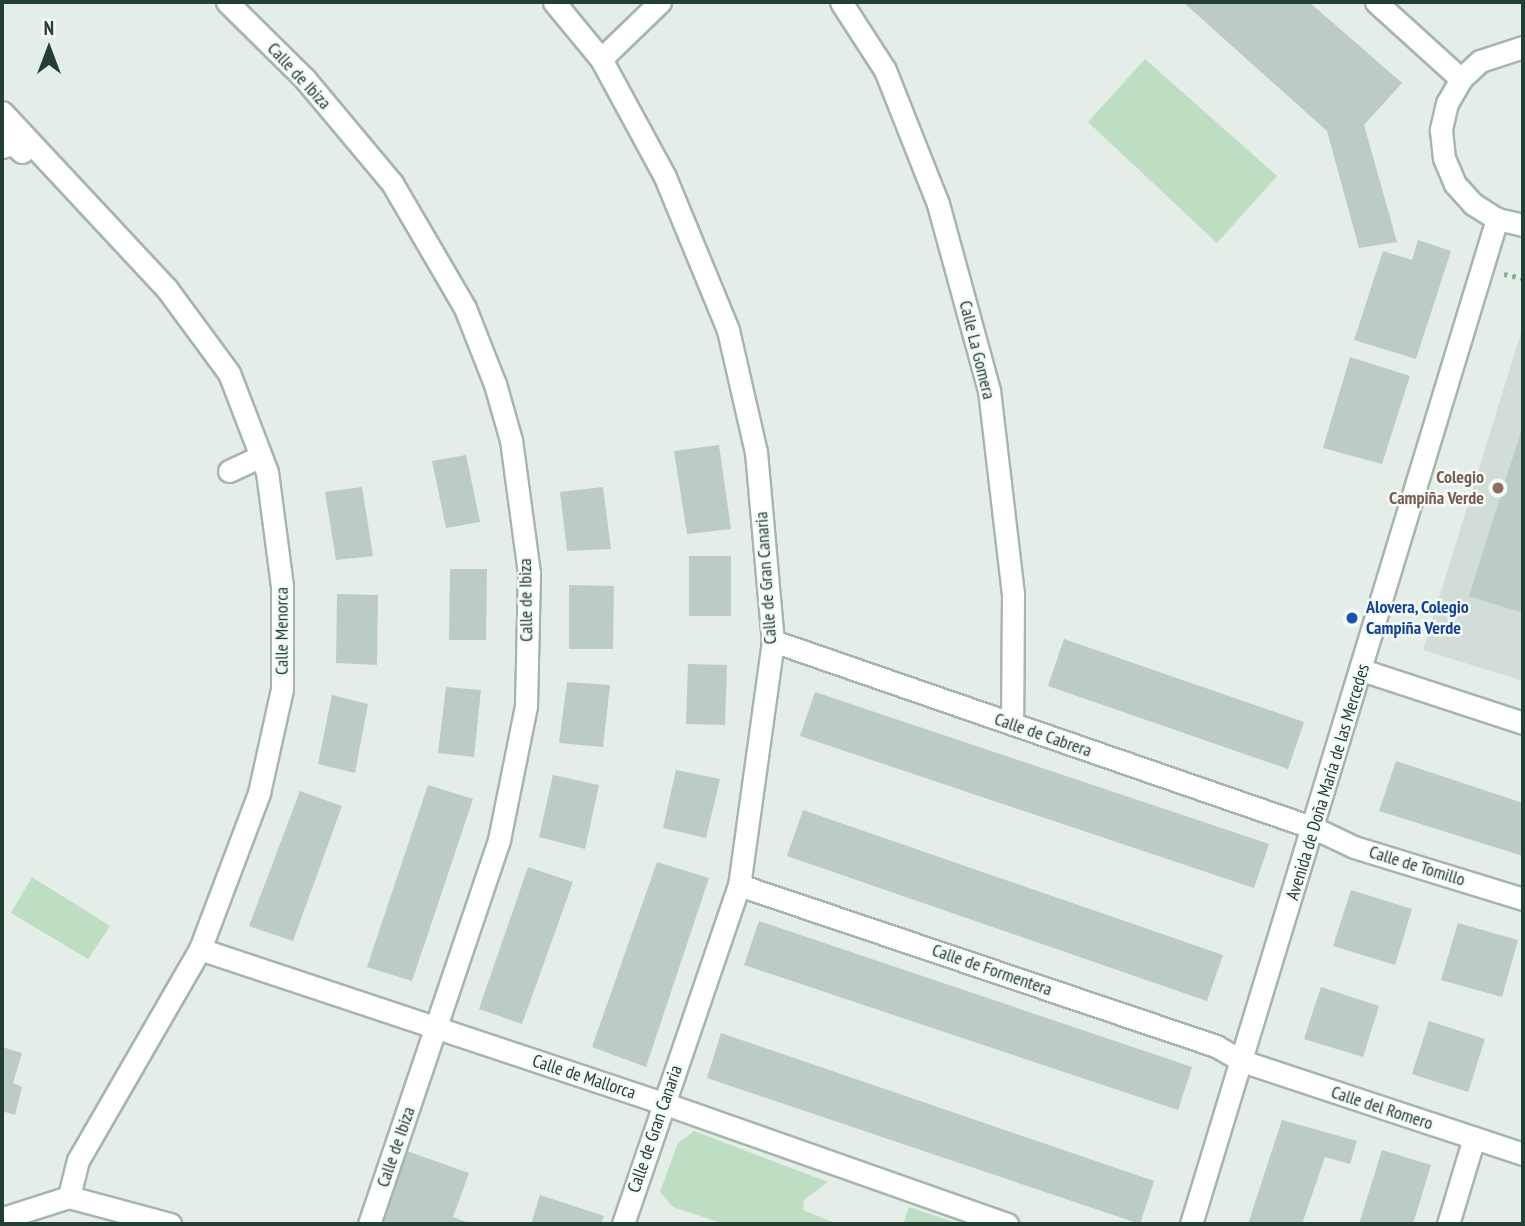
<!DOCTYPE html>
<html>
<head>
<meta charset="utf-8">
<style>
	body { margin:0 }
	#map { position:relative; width:1525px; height:1226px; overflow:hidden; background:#e4ede8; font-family:"PT Sans Narrow",sans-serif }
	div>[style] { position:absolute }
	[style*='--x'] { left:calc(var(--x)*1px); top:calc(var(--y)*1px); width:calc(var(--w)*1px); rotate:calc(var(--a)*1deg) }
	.built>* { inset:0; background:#d2ddd7 }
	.green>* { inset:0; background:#bddec2 }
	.building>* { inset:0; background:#bccbc3 }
	.path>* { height:4.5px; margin-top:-2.25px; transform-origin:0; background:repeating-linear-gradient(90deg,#84b19e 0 3.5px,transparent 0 8.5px) }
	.roads { filter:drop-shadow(2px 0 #a6b5ae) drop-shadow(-2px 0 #a6b5ae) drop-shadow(0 2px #a6b5ae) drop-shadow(0 -2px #a6b5ae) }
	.minor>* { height:21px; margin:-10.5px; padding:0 10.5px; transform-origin:10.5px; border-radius:10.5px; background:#fff }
	.dots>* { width:19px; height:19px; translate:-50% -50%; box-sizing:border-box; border:4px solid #f4faf6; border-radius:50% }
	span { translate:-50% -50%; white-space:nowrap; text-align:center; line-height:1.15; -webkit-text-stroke:5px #f4faf6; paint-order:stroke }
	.street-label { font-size:18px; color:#233f34 }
	.education-label { font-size:18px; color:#785e54; font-weight:700 }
	.right { translate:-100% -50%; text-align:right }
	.transit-label { font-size:18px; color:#164399; font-weight:700 }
	.left { translate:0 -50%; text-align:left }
	.frame { position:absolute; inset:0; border:4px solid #233f34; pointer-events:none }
	.north { position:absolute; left:14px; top:14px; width:70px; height:70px; -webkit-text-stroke:5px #f4faf6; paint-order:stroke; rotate:0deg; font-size:19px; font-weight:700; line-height:28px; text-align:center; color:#233f34 }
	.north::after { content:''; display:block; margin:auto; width:24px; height:32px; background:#233f34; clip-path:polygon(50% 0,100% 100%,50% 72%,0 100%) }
</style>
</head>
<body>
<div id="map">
	<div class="built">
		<i style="clip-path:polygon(1523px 326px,1523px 681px,1423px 650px)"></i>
	</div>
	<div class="green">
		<i style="clip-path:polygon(1145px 59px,1277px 176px,1217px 243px,1088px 122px)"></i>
		<i style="clip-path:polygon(32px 877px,110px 926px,88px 959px,11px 913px)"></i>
		<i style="clip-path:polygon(694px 1131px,828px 1182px,804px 1200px,803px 1210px,837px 1224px,724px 1224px,673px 1207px,660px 1192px,678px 1143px)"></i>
		<i style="clip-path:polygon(909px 1207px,959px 1224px,903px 1224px)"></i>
	</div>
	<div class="building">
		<i style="clip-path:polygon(1183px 2px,1309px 2px,1402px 83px,1364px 125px,1397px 242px,1359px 248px,1327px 131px)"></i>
		<i style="clip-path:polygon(1418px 240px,1451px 251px,1416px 359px,1354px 340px,1383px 251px,1412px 260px)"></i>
		<i style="clip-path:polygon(1350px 357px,1410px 376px,1382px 464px,1323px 448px)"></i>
		<i style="clip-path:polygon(1523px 425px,1523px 613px,1469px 596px)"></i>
		<i style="clip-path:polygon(719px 445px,731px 529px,687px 534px,674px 451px)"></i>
		<i style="clip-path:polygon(466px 455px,480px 522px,446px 528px,432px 461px)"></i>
		<i style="clip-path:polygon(362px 487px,373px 556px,336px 560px,325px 492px)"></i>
		<i style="clip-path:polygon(603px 487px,611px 549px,567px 551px,560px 492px)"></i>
		<i style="clip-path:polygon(689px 556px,731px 556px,731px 616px,689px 616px)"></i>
		<i style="clip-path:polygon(450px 569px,487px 569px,486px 640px,449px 640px)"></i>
		<i style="clip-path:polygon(569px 585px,614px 586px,613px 649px,569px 649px)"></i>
		<i style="clip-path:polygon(337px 594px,378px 595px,377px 665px,336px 663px)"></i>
		<i style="clip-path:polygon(1064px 639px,1304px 722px,1288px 769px,1048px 686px)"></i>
		<i style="clip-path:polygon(688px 664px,727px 665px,725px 725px,686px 724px)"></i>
		<i style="clip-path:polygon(567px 682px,610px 685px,603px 747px,559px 743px)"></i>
		<i style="clip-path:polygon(446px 687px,481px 690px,474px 757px,438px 753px)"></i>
		<i style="clip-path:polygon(815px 692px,1269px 844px,1254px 888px,800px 736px)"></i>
		<i style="clip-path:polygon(332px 695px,368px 704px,355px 773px,318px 764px)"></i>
		<i style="clip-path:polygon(1396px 761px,1523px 803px,1523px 856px,1379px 811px)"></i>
		<i style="clip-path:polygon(676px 770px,720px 779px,706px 838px,663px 828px)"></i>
		<i style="clip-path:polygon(553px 775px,599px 785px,585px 849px,539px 837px)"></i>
		<i style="clip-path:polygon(428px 785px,473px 799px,412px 981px,367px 967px)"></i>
		<i style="clip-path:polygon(300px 791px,342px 806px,293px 941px,249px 926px)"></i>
		<i style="clip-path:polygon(803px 810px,1223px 955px,1207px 1001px,787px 856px)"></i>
		<i style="clip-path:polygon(657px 862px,709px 878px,646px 1067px,592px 1047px)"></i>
		<i style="clip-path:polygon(528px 867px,573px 882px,522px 1024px,479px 1009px)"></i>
		<i style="clip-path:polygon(1351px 890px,1412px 909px,1395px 965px,1333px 946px)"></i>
		<i style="clip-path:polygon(759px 921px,1192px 1067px,1178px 1110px,744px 965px)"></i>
		<i style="clip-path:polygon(1458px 923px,1518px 940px,1502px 997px,1441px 980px)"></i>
		<i style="clip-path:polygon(1321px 987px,1379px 1006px,1363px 1057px,1304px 1039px)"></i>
		<i style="clip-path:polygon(1429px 1021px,1485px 1039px,1468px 1092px,1412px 1074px)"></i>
		<i style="clip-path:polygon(721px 1033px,1154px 1181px,1140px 1224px,707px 1078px)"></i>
		<i style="clip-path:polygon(2px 1047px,22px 1053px,13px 1083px,22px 1087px,15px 1115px,2px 1111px)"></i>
		<i style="clip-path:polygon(1282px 1120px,1357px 1141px,1350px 1164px,1325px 1157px,1302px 1224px,1248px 1224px)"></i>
		<i style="clip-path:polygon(1382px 1150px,1431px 1165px,1413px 1224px,1359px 1224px)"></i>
		<i style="clip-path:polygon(407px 1151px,469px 1173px,453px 1217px,472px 1224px,383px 1224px)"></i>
		<i style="clip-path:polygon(540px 1195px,604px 1216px,601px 1224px,531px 1224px)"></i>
	</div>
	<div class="path">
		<i style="--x:1504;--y:274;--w:19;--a:12"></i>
	</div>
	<div class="roads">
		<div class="minor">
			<i style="--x:227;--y:2;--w:110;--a:44.6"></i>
			<i style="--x:305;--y:79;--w:136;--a:50.1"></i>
			<i style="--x:392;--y:183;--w:145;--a:59.7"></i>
			<i style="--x:465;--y:308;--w:82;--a:68.5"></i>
			<i style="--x:495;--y:384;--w:58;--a:74.1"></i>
			<i style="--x:511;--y:440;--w:134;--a:82.3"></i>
			<i style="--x:529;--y:573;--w:133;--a:91.3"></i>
			<i style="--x:526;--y:706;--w:137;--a:101.4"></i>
			<i style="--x:499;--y:840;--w:405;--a:108.7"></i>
			<i style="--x:554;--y:2;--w:74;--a:50.5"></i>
			<i style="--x:601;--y:59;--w:134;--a:61.5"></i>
			<i style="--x:665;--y:177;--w:165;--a:67.6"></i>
			<i style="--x:728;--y:330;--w:125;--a:77.1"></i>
			<i style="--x:756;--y:452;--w:190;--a:84.9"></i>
			<i style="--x:773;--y:641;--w:246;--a:97.9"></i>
			<i style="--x:739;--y:885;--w:358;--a:108.9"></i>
			<i style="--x:841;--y:2;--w:81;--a:57.1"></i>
			<i style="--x:885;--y:70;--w:144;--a:68.4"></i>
			<i style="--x:938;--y:204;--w:193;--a:74.7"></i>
			<i style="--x:989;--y:390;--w:205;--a:83.3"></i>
			<i style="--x:1013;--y:594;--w:130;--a:90.4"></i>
			<i style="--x:1376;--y:2;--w:115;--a:42.2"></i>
			<i style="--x:1523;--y:47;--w:45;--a:162"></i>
			<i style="--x:1480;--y:61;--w:26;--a:137"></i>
			<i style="--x:1461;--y:79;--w:28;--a:120"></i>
			<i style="--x:1447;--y:103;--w:28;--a:103"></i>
			<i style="--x:1441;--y:130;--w:28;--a:84"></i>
			<i style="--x:1444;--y:158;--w:28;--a:67"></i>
			<i style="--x:1455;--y:184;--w:27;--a:48"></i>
			<i style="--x:1473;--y:204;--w:28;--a:32"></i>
			<i style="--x:1497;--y:219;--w:27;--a:13"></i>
			<i style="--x:601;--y:59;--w:82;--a:-44"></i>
			<i style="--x:2;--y:112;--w:242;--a:47"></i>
			<i style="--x:167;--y:289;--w:104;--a:53.6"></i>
			<i style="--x:229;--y:373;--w:106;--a:69"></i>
			<i style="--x:267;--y:472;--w:115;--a:82.5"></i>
			<i style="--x:282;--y:586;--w:103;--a:90"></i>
			<i style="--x:282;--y:689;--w:107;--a:102.5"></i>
			<i style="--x:259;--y:793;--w:167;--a:110.7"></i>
			<i style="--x:200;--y:949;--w:244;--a:120"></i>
			<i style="--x:78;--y:1160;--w:38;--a:104"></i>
			<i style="--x:2;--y:147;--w:6;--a:-18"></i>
			<i style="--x:8;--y:145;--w:11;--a:-117"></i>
			<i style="--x:3;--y:135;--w:25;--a:42"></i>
			<i style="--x:22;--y:152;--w:7;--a:-45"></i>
			<i style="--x:229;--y:471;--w:35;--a:-25"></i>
			<i style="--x:773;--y:641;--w:572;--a:19.07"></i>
			<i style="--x:1314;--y:828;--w:44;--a:25.4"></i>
			<i style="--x:1354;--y:847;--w:177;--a:17.1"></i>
			<i style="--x:1362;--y:670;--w:169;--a:18.2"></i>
			<i style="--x:739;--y:885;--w:503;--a:18.65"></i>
			<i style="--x:1216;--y:1046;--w:30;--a:30"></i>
			<i style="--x:1242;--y:1061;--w:296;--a:18.3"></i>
			<i style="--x:200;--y:949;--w:488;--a:18.4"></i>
			<i style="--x:663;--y:1103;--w:365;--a:19.4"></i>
			<i style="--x:3;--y:1218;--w:69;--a:-17.7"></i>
			<i style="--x:69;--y:1197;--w:105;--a:15"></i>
			<i style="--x:1191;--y:1224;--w:1051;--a:-73.07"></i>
			<i style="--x:1448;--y:1224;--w:90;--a:-73.2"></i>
		</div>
	</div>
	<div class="dots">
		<i style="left:1498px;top:488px;background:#8d6e63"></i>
		<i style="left:1352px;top:618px;background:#1a4fb4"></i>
	</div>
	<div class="street-label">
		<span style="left:299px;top:76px;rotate:47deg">Calle de Ibiza</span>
		<span style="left:977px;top:350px;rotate:76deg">Calle La Gomera</span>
		<span style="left:766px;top:578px;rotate:-94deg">Calle de Gran Canaria</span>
		<span style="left:526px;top:600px;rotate:-91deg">Calle de Ibiza</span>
		<span style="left:282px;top:631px;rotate:-90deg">Calle Menorca</span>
		<span style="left:1043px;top:735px;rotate:19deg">Calle de Cabrera</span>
		<span style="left:1328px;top:782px;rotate:-73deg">Avenida de Doña María de las Mercedes</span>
		<span style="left:1417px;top:866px;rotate:17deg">Calle de Tomillo</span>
		<span style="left:992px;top:970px;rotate:19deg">Calle de Formentera</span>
		<span style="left:584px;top:1077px;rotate:18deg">Calle de Mallorca</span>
		<span style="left:1382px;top:1108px;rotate:18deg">Calle del Romero</span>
		<span style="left:655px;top:1129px;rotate:-71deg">Calle de Gran Canaria</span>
		<span style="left:396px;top:1147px;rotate:-71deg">Calle de Ibiza</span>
	</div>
	<div class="education-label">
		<span class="right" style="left:1484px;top:488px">Colegio<br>Campiña Verde</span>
	</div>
	<div class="transit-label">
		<span class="left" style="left:1366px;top:618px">Alovera, Colegio<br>Campiña Verde</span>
	</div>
	<div class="frame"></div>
	<div class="north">N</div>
</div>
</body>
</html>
